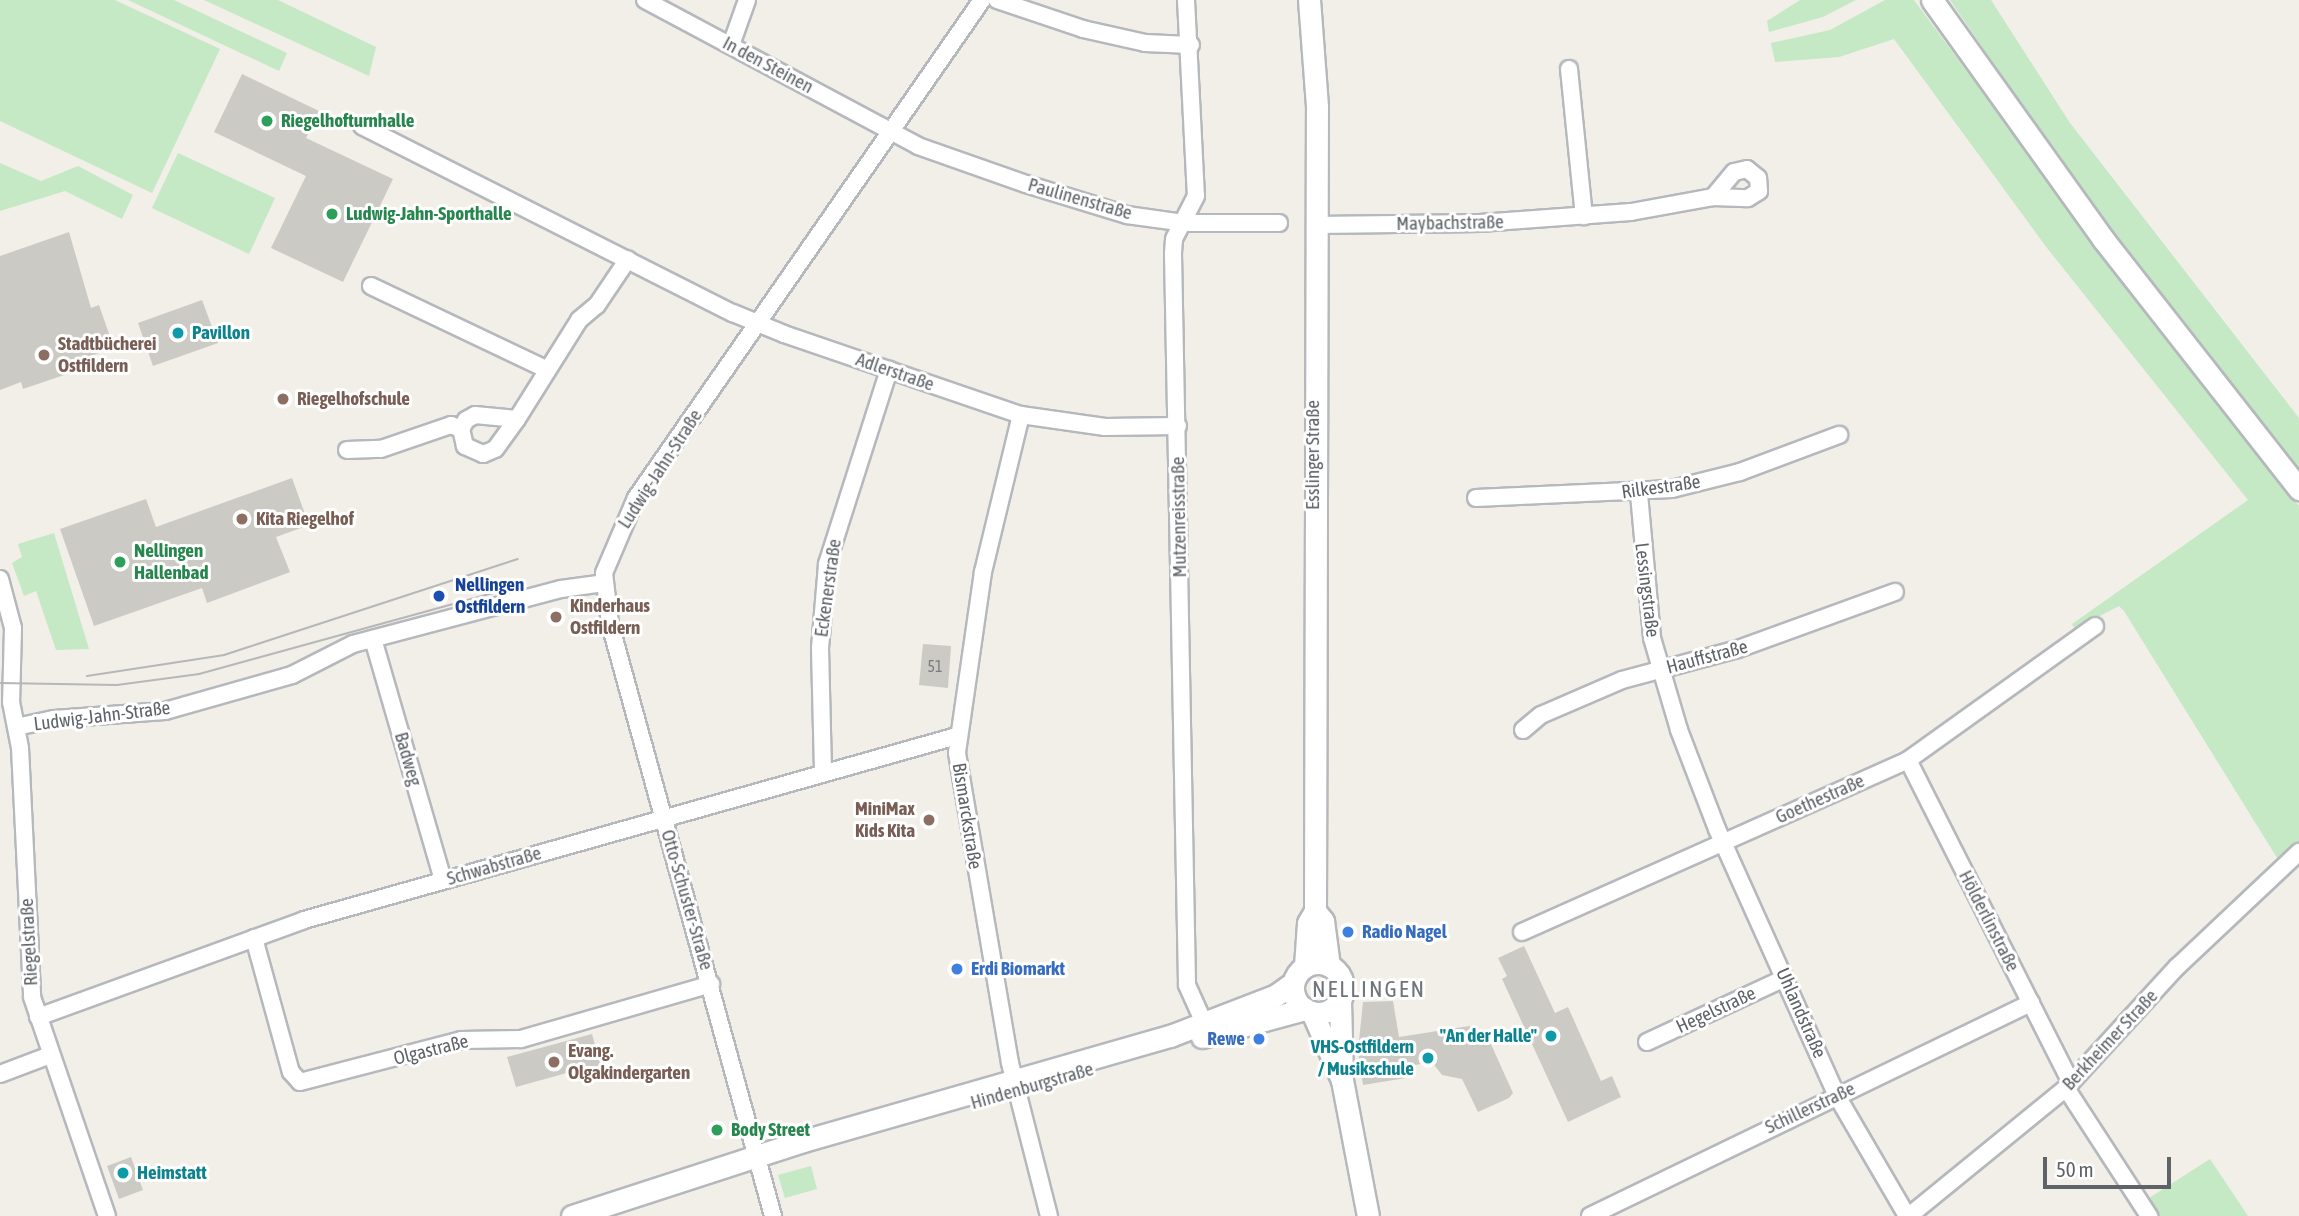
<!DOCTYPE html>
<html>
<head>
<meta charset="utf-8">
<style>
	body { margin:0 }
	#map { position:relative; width:2299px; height:1216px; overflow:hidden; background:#f1efe8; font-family:"Asap Condensed",sans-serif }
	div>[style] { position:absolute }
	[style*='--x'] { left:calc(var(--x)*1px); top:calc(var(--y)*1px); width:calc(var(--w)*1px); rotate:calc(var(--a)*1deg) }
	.green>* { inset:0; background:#c5e8c5 }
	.building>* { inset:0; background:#cccac5 }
	.roads { filter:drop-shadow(2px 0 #b5b8bc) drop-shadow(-2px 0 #b5b8bc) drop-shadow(0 2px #b5b8bc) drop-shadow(0 -2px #b5b8bc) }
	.street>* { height:16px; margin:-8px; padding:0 8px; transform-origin:8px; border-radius:8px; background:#fff }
	.secondary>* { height:21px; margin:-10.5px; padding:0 10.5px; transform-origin:10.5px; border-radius:10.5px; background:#fff }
	.secondary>.ring { margin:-10.5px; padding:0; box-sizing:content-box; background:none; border:21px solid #fff; border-radius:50% }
	.tram>* { height:2px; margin:-1px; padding:0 1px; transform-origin:1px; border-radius:1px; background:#b6b7b8 }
	.dots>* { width:19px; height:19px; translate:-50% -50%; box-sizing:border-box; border:4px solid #fff; border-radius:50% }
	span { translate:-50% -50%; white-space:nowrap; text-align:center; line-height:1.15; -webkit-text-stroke:6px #fff; paint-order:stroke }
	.number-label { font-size:16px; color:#7a7d7f }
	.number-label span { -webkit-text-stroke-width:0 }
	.street-label { font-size:19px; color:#5f6368 }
	.leisure-label { font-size:19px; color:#27864d; font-weight:700 }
	.left { translate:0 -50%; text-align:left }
	.culture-label { font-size:19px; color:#0d838f; font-weight:700 }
	.right { translate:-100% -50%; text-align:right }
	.education-label { font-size:19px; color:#785e54; font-weight:700 }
	.transit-label { font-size:19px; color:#164399; font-weight:700 }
	.shop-label { font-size:19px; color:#366cbe; font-weight:700 }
	.quarter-label { font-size:23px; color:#70757a; letter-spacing:2px }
	.scale { position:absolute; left:2043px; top:1157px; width:128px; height:32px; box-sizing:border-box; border:4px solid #5f6368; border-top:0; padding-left:9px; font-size:21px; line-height:24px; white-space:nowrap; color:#5f6368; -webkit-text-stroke:5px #fff; paint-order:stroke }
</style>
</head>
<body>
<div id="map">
	<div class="green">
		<i style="clip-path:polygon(0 0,115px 0,220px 49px,152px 193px,0 121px)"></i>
		<i style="clip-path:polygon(128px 0,174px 0,287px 53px,279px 71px)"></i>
		<i style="clip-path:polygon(204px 0,278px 0,376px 47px,369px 76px)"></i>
		<i style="clip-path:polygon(1800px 0,1856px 0,1823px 17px,1769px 32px,1767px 21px)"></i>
		<i style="clip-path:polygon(1885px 0,1914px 0,2135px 298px,2299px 506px,2299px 844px,2279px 861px,2124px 611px,2119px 606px,2075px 629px,2072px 624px,2248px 500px,2047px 248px,1894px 39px,1839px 57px,1775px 62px,1771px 43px,1830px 30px)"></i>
		<i style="clip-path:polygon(1950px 0,1991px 0,2070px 123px,2299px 418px,2299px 473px,2094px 210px)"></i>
		<i style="clip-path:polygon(178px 153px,275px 198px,249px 254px,152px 208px)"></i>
		<i style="clip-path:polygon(0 163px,41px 181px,78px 166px,133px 195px,122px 219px,65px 191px,0 211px)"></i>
		<i style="clip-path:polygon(54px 533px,89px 649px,56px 650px,36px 591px,24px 596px,12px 563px,22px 557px,18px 544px)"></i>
		<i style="clip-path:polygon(2210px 1159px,2248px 1216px,2156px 1216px,2146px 1200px)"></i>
		<i style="clip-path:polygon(811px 1166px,817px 1189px,785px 1198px,778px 1175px)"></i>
	</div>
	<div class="building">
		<i style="clip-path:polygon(242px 74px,319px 111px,306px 138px,393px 179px,343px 282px,271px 248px,306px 176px,214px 132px)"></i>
		<i style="clip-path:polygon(69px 232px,91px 308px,99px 305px,114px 348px,67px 364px,70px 373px,23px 389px,21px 382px,0 390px,0 256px)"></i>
		<i style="clip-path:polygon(202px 300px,218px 343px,153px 366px,138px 323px)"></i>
		<i style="clip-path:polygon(292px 478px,309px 525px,276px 537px,290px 572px,207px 603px,202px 588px,94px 626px,60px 529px,146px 499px,156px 527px)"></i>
		<i style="clip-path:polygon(923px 644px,951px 646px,948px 688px,919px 685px)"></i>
		<i style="clip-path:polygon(1524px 946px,1555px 1013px,1568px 1007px,1601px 1081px,1612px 1076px,1621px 1097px,1568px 1122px,1502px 979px,1507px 976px,1498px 958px)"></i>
		<i style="clip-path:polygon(1393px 1001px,1399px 1037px,1476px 1025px,1480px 1034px,1485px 1031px,1513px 1093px,1509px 1098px,1478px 1112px,1462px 1079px,1442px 1075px,1432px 1062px,1404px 1067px,1406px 1078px,1363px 1085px,1358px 1051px,1363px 1002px)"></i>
		<i style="clip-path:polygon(592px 1034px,602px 1070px,575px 1078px,574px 1071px,516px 1087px,507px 1057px)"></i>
		<i style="clip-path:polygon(131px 1157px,143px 1190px,119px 1199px,107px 1166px)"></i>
	</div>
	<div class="roads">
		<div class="street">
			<i style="--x:645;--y:0;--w:310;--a:28.1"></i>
			<i style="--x:918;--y:146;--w:114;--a:19.4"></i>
			<i style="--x:1026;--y:184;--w:106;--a:17.1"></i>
			<i style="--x:1127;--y:215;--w:59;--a:7.9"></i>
			<i style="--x:1185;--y:223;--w:94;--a:0"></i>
			<i style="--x:997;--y:0;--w:91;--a:18.6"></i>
			<i style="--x:1083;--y:29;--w:64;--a:12.7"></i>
			<i style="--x:1145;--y:43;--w:46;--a:2.5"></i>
			<i style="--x:1186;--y:0;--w:196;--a:87.1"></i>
			<i style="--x:1196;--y:196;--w:48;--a:117.1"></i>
			<i style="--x:1174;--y:239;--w:15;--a:94"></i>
			<i style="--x:1173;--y:254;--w:731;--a:88.9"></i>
			<i style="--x:1187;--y:985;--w:51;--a:65.9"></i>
			<i style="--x:731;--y:45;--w:48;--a:-70.4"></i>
			<i style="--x:1569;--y:69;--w:148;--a:84.2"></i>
			<i style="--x:362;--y:126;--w:415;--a:26.8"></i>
			<i style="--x:733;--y:313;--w:55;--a:22.4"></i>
			<i style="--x:784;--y:334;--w:250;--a:18.9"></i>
			<i style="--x:1021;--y:415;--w:85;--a:8.1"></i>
			<i style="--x:1105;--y:427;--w:73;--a:-0.8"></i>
			<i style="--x:1315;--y:225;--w:165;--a:-0.7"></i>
			<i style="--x:1480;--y:223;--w:151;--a:-4.2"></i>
			<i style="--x:1631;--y:212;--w:83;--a:-10.4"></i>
			<i style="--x:1713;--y:197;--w:35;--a:2"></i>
			<i style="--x:1748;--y:198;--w:13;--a:-32"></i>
			<i style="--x:1759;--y:191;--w:13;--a:-94"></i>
			<i style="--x:1758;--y:178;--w:14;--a:-141"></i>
			<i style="--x:1747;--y:169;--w:13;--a:167"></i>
			<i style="--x:1734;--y:172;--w:33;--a:130"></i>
			<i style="--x:371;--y:286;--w:194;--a:25.4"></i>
			<i style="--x:1021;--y:415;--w:162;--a:103.6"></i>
			<i style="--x:983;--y:572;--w:183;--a:98.2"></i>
			<i style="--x:957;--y:753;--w:314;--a:80.3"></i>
			<i style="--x:1010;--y:1063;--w:158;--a:75.7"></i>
			<i style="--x:517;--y:419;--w:37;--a:126"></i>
			<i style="--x:495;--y:449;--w:13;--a:157"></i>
			<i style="--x:483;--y:454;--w:20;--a:-156"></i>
			<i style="--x:465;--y:446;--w:17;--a:-103"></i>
			<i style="--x:461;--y:429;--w:10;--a:-61"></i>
			<i style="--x:466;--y:420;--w:10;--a:-29"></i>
			<i style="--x:475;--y:415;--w:42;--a:5.4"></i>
			<i style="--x:517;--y:419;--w:117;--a:-57.9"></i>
			<i style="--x:579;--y:320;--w:23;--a:-40"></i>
			<i style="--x:597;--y:305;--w:55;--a:-56"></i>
			<i style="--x:347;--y:450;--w:34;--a:-2"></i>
			<i style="--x:381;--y:449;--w:74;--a:-18.9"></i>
			<i style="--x:451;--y:425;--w:11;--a:22"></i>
			<i style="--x:1639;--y:494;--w:145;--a:84.8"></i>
			<i style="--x:1652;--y:638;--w:96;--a:73.6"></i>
			<i style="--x:1679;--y:730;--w:106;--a:69"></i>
			<i style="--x:1717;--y:829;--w:293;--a:65.8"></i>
			<i style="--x:1837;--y:1096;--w:139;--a:59.7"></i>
			<i style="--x:1476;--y:498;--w:196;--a:-2.6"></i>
			<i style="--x:1672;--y:489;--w:70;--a:-14"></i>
			<i style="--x:1740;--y:472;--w:106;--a:-20.5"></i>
			<i style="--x:0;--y:579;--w:51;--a:75.1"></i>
			<i style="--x:13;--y:628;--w:74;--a:91.5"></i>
			<i style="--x:11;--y:702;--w:47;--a:78.9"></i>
			<i style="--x:20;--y:748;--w:249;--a:87.2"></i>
			<i style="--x:32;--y:997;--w:231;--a:71.1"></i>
			<i style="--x:373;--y:639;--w:251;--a:73.8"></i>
			<i style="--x:16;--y:727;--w:39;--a:-12"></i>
			<i style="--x:54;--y:719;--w:111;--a:-4.1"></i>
			<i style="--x:165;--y:711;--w:132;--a:-15.8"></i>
			<i style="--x:292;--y:675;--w:68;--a:-26.9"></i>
			<i style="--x:353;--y:644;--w:215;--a:-14.8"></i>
			<i style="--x:561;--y:589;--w:43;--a:-7.9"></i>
			<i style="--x:1523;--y:730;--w:23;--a:-40"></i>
			<i style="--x:1541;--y:715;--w:88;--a:-23.4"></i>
			<i style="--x:1622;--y:680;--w:120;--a:-15"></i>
			<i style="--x:1738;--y:649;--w:167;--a:-20"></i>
			<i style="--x:1908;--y:760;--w:361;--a:63.2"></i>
			<i style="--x:823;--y:771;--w:123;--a:-91.4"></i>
			<i style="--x:820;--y:648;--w:84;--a:-85.2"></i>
			<i style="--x:827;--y:564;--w:204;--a:-72.3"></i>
			<i style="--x:1522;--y:932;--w:423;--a:-24"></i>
			<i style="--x:1908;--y:760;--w:230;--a:-35.6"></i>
			<i style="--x:254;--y:938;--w:139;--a:74.6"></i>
			<i style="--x:291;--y:1072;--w:13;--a:48"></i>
			<i style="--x:300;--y:1082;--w:166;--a:-14.6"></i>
			<i style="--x:461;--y:1040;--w:60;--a:-1"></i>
			<i style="--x:521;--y:1039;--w:198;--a:-16.1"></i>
			<i style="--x:38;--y:1017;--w:283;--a:-20"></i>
			<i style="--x:304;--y:920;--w:678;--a:-15.74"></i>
			<i style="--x:1647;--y:1042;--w:152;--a:-24.9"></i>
			<i style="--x:0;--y:1074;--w:53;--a:-20.8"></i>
			<i style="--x:2066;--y:1088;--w:153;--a:57"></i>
			<i style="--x:773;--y:1216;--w:614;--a:-105.39"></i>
			<i style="--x:610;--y:624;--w:51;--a:-96.7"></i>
			<i style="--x:604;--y:573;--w:82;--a:-66.9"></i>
			<i style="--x:636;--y:498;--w:606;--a:-55.21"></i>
			<i style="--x:1590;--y:1216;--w:490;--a:-25.8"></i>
			<i style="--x:1909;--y:1216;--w:203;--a:-39.2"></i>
			<i style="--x:2066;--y:1088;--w:164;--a:-47.5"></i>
			<i style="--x:2177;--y:967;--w:168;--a:-43.3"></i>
		</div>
		<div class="secondary">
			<i style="--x:1932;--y:0;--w:294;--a:54.4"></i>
			<i style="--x:2103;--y:239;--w:318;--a:51.9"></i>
			<i style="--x:1315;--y:911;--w:13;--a:51"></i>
			<i style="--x:1323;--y:921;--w:45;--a:82.4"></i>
			<i class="ring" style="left:1293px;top:963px;width:29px;height:29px"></i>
			<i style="--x:1305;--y:966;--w:43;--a:-86"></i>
			<i style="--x:1308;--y:923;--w:14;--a:-60"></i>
			<i style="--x:1315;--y:911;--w:805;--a:-89.86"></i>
			<i style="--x:1317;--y:106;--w:106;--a:-94.3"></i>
			<i style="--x:1340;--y:1001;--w:79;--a:88.5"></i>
			<i style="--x:1342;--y:1080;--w:138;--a:79.2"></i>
			<i style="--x:1312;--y:1012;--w:74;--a:66.2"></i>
			<i style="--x:1202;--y:1037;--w:107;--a:-15.2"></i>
			<i style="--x:572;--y:1216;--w:243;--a:-18"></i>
			<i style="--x:803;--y:1141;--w:382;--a:-16"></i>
			<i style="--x:1170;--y:1036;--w:114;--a:-21.1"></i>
			<i style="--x:1276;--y:995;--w:21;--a:-35"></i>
		</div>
	</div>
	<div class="tram">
		<i style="--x:87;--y:676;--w:139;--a:-8.7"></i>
		<i style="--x:224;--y:655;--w:309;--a:-18.1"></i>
		<i style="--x:0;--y:683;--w:117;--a:1"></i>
		<i style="--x:117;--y:685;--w:83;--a:-7.6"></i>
		<i style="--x:199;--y:674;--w:338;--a:-15.4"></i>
	</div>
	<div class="dots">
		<i style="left:267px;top:121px;background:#2e9e5b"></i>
		<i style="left:332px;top:214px;background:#2e9e5b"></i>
		<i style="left:178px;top:333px;background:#0f9aa8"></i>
		<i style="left:44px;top:355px;background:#8d6e63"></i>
		<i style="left:283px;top:399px;background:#8d6e63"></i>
		<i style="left:242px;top:519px;background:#8d6e63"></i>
		<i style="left:120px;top:562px;background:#2e9e5b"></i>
		<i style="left:439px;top:596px;background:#1a4fb4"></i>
		<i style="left:556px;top:617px;background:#8d6e63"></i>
		<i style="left:929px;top:820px;background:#8d6e63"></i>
		<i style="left:1348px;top:932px;background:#3f7fe0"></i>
		<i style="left:957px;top:969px;background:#3f7fe0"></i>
		<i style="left:1551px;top:1036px;background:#0f9aa8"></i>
		<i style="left:1259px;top:1039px;background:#3f7fe0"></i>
		<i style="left:1428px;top:1058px;background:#0f9aa8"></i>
		<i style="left:554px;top:1062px;background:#8d6e63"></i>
		<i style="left:717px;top:1130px;background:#2e9e5b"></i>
		<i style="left:123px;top:1173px;background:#0f9aa8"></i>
	</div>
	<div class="number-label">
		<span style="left:935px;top:666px">51</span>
	</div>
	<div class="street-label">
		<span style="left:768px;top:65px;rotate:28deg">In den Steinen</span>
		<span style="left:1080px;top:199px;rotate:16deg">Paulinenstraße</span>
		<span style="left:1450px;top:223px;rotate:-1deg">Maybachstraße</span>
		<span style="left:895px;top:372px;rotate:19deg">Adlerstraße</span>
		<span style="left:1313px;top:455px;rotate:-90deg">Esslinger Straße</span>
		<span style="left:660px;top:469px;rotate:-57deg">Ludwig-Jahn-Straße</span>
		<span style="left:1661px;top:487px;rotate:-8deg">Rilkestraße</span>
		<span style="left:1179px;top:517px;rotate:-91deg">Mutzenreisstraße</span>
		<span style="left:828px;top:588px;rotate:-82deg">Eckenerstraße</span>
		<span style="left:1647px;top:590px;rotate:83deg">Lessingstraße</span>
		<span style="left:1707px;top:657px;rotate:-15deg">Hauffstraße</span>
		<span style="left:102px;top:716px;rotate:-7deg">Ludwig-Jahn-Straße</span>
		<span style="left:408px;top:759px;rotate:74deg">Badweg</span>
		<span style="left:1820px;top:799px;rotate:-24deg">Goethestraße</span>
		<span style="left:967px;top:816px;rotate:81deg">Bismarckstraße</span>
		<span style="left:494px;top:866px;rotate:-16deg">Schwabstraße</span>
		<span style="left:687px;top:900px;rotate:74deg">Otto-Schuster-Straße</span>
		<span style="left:1989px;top:921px;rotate:63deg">Hölderlinstraße</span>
		<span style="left:29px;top:942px;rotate:-93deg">Riegelstraße</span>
		<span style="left:1716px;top:1010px;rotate:-25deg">Hegelstraße</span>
		<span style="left:1801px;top:1013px;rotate:66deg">Uhlandstraße</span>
		<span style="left:2110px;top:1040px;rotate:-47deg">Berkheimer Straße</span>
		<span style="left:431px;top:1050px;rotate:-14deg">Olgastraße</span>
		<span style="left:1032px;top:1086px;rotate:-16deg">Hindenburgstraße</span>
		<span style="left:1810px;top:1108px;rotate:-25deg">Schillerstraße</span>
	</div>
	<div class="leisure-label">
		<span class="left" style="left:281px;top:121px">Riegelhofturnhalle</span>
		<span class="left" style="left:346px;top:214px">Ludwig-Jahn-Sporthalle</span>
		<span class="left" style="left:134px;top:562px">Nellingen<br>Hallenbad</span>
		<span class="left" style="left:731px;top:1130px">Body Street</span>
	</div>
	<div class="culture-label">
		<span class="left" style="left:192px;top:333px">Pavillon</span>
		<span class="right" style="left:1537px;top:1036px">"An der Halle"</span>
		<span class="right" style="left:1414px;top:1058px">VHS-Ostfildern<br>/ Musikschule</span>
		<span class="left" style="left:137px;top:1173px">Heimstatt</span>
	</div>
	<div class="education-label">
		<span class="left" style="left:58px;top:355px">Stadtbücherei<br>Ostfildern</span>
		<span class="left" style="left:297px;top:399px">Riegelhofschule</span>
		<span class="left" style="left:256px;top:519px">Kita Riegelhof</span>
		<span class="left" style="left:570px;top:617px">Kinderhaus<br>Ostfildern</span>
		<span class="right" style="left:915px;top:820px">MiniMax<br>Kids Kita</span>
		<span class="left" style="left:568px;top:1062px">Evang.<br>Olgakindergarten</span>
	</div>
	<div class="transit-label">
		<span class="left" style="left:455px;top:596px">Nellingen<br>Ostfildern</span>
	</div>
	<div class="shop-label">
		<span class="left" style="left:1362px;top:932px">Radio Nagel</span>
		<span class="left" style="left:971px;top:969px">Erdi Biomarkt</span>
		<span class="right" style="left:1245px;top:1039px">Rewe</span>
	</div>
	<div class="quarter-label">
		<span style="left:1369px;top:989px">NELLINGEN</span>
	</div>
	<div class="scale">50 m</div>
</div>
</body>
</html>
